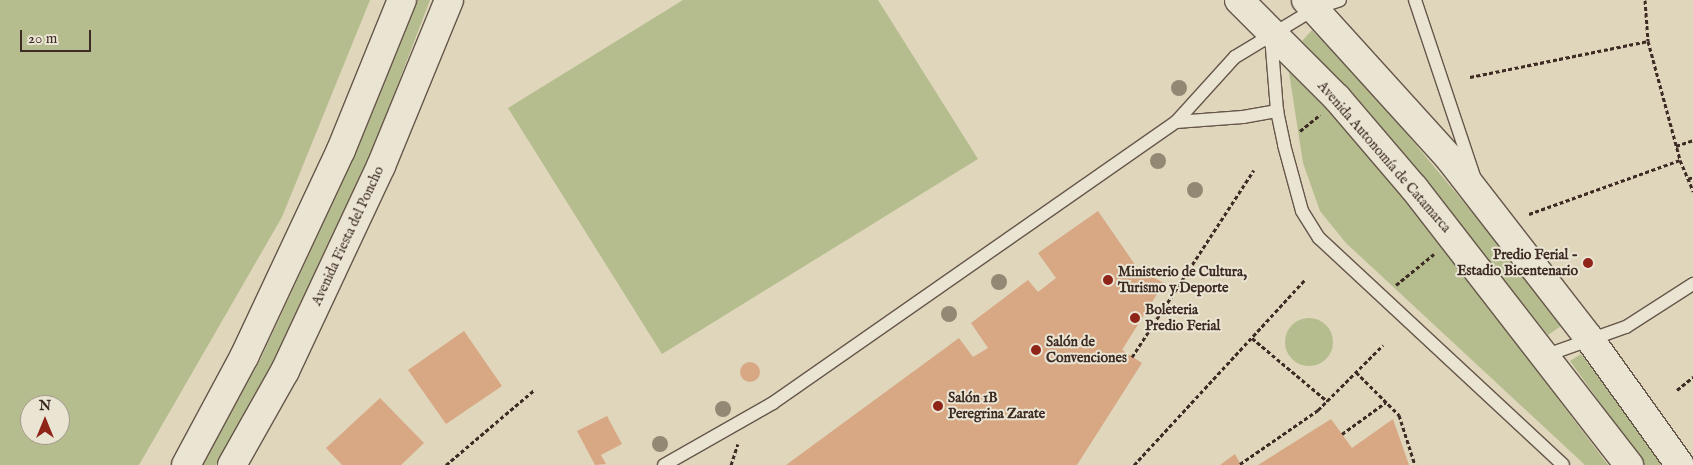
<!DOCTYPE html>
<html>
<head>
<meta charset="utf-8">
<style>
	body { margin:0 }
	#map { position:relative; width:1693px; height:465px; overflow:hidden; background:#dfd6bb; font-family:"IM FELL English",serif }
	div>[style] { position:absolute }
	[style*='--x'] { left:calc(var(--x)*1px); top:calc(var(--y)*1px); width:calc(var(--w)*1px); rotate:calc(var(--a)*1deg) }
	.green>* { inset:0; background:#b5bd8e }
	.round { border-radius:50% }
	.building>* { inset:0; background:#d8a884 }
	.path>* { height:3px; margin-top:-1.5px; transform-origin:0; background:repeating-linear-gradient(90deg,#3d2b24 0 4px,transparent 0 6.5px) }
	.roads { filter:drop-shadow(1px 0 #66564a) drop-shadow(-1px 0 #66564a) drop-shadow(0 1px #66564a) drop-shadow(0 -1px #66564a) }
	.service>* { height:12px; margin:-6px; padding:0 6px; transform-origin:6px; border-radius:6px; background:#eae4d3 }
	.tertiary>* { height:28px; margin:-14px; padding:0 14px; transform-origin:14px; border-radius:14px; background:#eae4d3 }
	.secondary>* { height:28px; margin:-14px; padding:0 14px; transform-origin:14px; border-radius:14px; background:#eae4d3 }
	.trees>* { width:16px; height:16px; margin:-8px; border-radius:50%; background:#938874 }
	.dots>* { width:14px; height:14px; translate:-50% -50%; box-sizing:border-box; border:2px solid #eae4d3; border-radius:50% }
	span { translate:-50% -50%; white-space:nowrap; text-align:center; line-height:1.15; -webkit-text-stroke:4px #eae4d3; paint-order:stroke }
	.street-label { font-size:14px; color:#3d2b24 }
	.poi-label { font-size:14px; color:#3d2b24; font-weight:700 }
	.right { translate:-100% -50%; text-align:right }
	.left { translate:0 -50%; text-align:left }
	.north { position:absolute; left:20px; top:395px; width:50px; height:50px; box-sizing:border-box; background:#eae4d3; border:1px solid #a59a8d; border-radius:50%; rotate:0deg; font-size:14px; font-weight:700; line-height:20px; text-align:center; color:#3d2b24 }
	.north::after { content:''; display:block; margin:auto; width:18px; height:22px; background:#8f2418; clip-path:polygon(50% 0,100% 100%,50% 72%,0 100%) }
	.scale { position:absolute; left:20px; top:30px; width:71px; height:22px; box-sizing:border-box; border:2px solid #3d2b24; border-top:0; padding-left:6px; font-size:15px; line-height:18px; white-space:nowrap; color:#3d2b24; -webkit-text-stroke:4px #eae4d3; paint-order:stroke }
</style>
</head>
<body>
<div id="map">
	<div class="green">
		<i style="clip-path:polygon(evenodd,0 0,370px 0,282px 217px,139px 465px,0 465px,0 0,30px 405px,60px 405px,60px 435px,30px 435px,30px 405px)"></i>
		<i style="clip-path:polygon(416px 0,430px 0,369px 160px,271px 365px,216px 465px,201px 465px,260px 360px,356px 153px)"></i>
		<i style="clip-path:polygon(683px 0,878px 0,978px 159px,662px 354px,508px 108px)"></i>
		<i style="clip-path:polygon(1312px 30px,1376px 97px,1481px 223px,1561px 326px,1548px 335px,1365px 107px,1302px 41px)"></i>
		<i style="clip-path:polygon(1288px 66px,1351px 135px,1443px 247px,1608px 465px,1585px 465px,1346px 243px,1320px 211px,1303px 163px)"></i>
		<i class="round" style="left:1285px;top:318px;width:48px;height:48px"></i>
		<i style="clip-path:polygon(1581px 354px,1663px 465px,1645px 465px,1570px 361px)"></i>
	</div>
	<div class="building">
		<i style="clip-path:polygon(1098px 211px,1138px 269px,1164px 283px,1122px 350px,1142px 363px,1077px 465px,786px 465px,959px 338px,973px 357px,988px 348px,971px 323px,1028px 280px,1038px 292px,1056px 278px,1038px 253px)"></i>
		<i style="clip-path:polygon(464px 331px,502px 386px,446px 424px,408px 370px)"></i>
		<i class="round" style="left:740px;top:362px;width:20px;height:20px"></i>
		<i style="clip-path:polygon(380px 398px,424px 443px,401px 465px,342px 465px,326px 448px)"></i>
		<i style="clip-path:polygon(607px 416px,622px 444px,601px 455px,606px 464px,595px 465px,577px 431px)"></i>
		<i style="clip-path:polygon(1331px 419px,1352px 448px,1393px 419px,1409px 465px,1258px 465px)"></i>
		<i style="clip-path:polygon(1235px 454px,1241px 465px,1220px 465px)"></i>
	</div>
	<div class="path">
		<i style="--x:1645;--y:0;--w:41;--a:85.8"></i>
		<i style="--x:1648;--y:41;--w:123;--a:74.9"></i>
		<i style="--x:1680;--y:160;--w:34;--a:67"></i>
		<i style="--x:1470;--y:77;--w:182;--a:-11.4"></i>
		<i style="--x:1300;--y:131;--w:26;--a:-39"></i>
		<i style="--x:1676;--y:146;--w:18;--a:-19"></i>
		<i style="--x:1688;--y:179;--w:5;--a:-22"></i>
		<i style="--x:1529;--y:214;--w:160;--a:-19.7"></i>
		<i style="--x:1396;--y:285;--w:49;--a:-39.2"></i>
		<i style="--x:1252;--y:338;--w:98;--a:40"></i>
		<i style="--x:1132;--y:357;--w:223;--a:-56.9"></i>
		<i style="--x:1356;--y:372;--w:61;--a:45"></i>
		<i style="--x:1399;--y:415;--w:52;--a:72.3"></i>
		<i style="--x:1677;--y:390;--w:21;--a:-39"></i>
		<i style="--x:1342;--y:434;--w:54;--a:-36"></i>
		<i style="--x:1240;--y:464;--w:95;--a:-34.7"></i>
		<i style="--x:1318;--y:410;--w:92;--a:-45"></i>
		<i style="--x:446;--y:465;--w:116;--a:-40.4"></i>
		<i style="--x:731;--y:465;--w:22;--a:-72"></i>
		<i style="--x:1134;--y:465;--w:252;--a:-47.3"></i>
	</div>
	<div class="roads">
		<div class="service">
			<i style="--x:1415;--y:0;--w:189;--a:71.5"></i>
			<i style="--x:1271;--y:36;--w:75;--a:85.4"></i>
			<i style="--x:1277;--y:111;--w:35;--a:78"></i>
			<i style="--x:1284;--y:145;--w:68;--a:74.7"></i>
			<i style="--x:1302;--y:211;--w:32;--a:58"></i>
			<i style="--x:1319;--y:238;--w:333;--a:42.9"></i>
			<i style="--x:1176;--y:122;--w:67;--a:-4.3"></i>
			<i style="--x:1243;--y:117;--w:35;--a:-10"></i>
			<i style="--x:1544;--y:356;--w:87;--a:-19.5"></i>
			<i style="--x:1626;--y:327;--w:80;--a:-32.7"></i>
			<i style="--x:664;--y:465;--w:125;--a:-29.6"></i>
			<i style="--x:773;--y:403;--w:491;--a:-34.9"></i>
			<i style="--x:1176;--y:122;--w:88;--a:-47.8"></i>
			<i style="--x:1235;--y:57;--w:95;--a:-31.2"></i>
			<i style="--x:1316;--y:8;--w:25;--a:-18"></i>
		</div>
		<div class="tertiary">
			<i style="--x:186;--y:465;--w:123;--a:-61.8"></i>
			<i style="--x:244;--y:357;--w:229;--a:-64.9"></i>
			<i style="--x:341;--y:150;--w:162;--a:-67.9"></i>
			<i style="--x:232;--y:465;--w:108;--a:-60.6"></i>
			<i style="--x:285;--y:371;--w:226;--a:-64.9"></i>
			<i style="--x:381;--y:166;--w:179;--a:-67.7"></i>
		</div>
		<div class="secondary">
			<i style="--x:1239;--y:0;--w:139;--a:45"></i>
			<i style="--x:1337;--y:98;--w:118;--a:49.5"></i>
			<i style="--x:1414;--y:188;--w:351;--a:52.2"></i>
			<i style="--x:1306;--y:0;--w:215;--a:47.8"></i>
			<i style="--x:1450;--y:159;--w:227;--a:52.2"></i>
			<i style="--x:1589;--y:338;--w:156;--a:54.4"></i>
		</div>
	</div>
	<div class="trees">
		<i style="left:1179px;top:88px"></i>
		<i style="left:1158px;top:161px"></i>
		<i style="left:1195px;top:190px"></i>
		<i style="left:999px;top:282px"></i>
		<i style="left:949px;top:314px"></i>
		<i style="left:723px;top:409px"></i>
		<i style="left:660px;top:444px"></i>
	</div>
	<div class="dots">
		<i style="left:1588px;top:263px;background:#8f2418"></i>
		<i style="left:1108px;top:280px;background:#8f2418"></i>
		<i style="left:1135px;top:318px;background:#8f2418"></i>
		<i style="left:1036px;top:350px;background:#8f2418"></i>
		<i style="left:938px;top:406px;background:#8f2418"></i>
	</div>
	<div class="street-label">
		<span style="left:1384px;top:157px;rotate:49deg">Avenida Autonomía de Catamarca</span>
		<span style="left:348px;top:236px;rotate:-65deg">Avenida Fiesta del Poncho</span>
	</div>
	<div class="poi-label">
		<span class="right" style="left:1578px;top:263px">Predio Ferial -<br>Estadio Bicentenario</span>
		<span class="left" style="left:1118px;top:280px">Ministerio de Cultura,<br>Turismo y Deporte</span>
		<span class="left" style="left:1145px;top:318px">Boleteria<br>Predio Ferial</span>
		<span class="left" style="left:1046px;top:350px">Salón de<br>Convenciones</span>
		<span class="left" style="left:948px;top:406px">Salón 1B<br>Peregrina Zarate</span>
	</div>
	<div class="north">N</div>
	<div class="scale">20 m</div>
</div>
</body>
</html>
